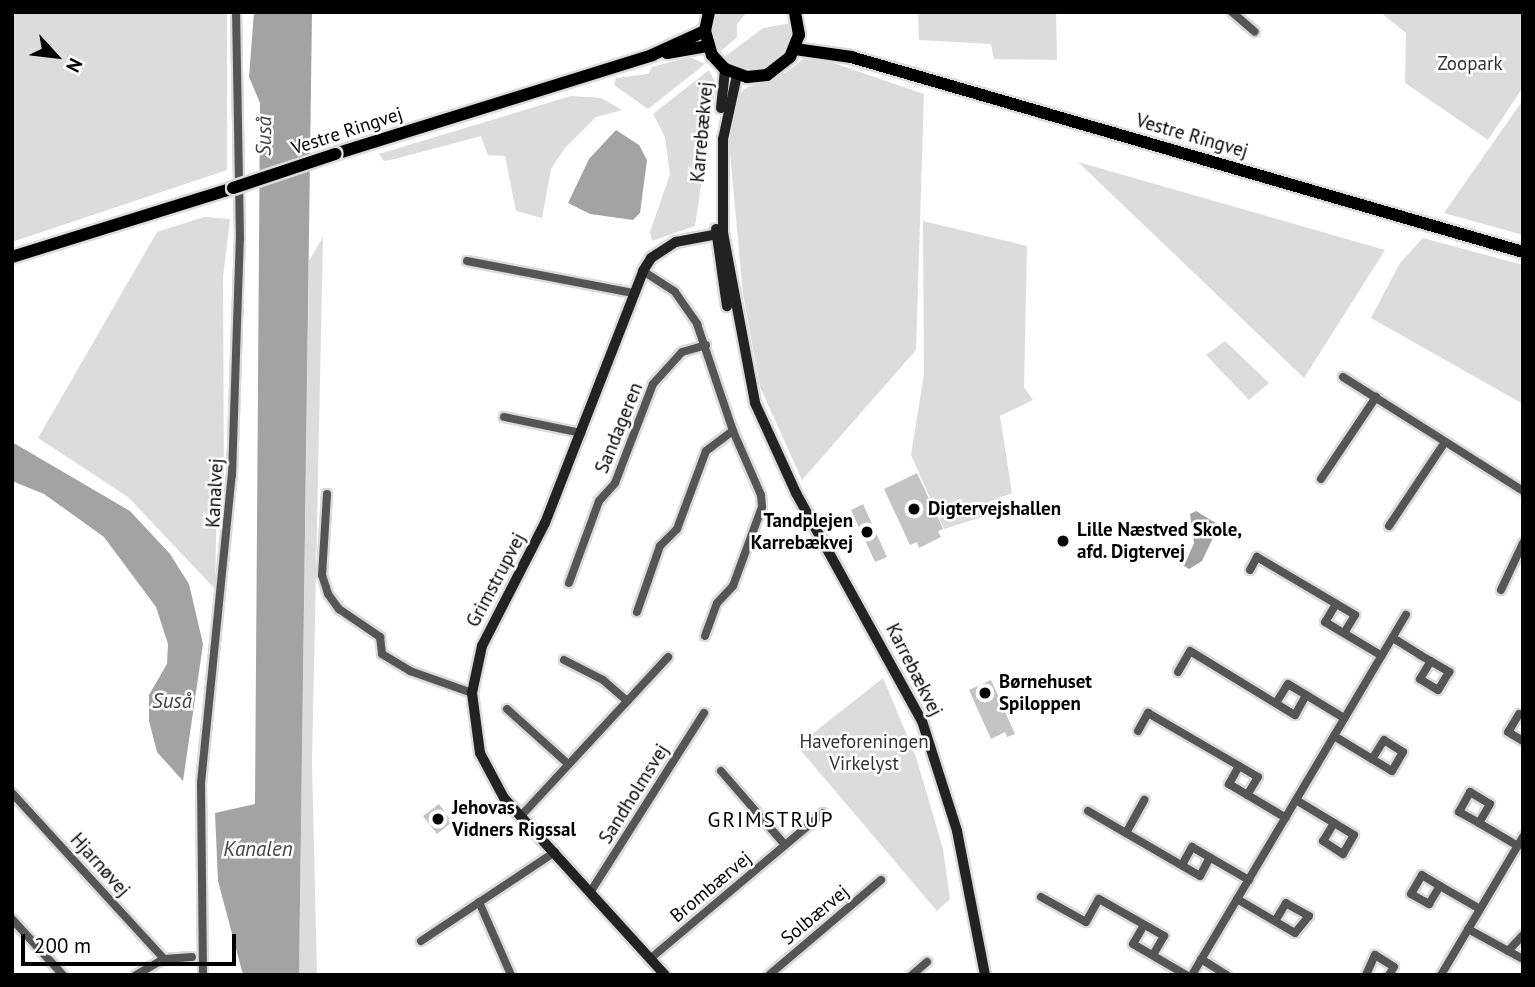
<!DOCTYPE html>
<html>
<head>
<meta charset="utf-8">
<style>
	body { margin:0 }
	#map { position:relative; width:1535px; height:987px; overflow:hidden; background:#fff; font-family:"PT Sans",sans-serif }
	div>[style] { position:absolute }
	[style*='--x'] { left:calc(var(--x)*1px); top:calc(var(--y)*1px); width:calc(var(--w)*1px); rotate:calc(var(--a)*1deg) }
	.green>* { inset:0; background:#dcdcdc }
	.water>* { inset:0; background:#a3a3a3 }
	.building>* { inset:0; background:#c4c4c4 }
	.roads { filter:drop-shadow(2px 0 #dbdbdb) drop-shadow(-2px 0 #dbdbdb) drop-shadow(0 2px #dbdbdb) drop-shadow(0 -2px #dbdbdb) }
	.street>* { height:8px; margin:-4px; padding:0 4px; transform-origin:4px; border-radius:4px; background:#555 }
	.secondary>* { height:10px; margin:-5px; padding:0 5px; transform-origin:5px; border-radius:5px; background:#222 }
	.primary>* { height:12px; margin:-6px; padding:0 6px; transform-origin:6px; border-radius:6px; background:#000 }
	.bridges { filter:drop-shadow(2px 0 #dbdbdb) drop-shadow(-2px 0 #dbdbdb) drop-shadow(0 2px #dbdbdb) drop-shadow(0 -2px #dbdbdb) }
	.primary-bridge>* { height:12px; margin:-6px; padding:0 6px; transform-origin:6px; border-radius:6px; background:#000 }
	.dots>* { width:19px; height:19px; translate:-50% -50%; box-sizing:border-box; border:4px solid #fff; border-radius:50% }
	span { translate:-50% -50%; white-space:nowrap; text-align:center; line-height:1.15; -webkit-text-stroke:5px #fff; paint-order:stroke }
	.park-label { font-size:19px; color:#333 }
	.street-label { font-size:19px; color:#000 }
	.poi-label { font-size:19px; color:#000; font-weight:700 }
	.left { translate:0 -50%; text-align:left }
	.right { translate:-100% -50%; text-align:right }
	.water-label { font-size:21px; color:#444; font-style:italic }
	.neighbourhood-label { font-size:21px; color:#000; letter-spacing:2px }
	.frame { position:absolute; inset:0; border:14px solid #000; pointer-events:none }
	.north { position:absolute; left:21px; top:21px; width:70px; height:70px; -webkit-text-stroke:5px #fff; paint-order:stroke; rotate:117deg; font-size:19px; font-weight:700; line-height:28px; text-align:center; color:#000 }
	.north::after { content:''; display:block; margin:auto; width:24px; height:32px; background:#000; clip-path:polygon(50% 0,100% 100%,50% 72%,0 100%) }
	.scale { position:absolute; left:21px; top:934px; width:215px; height:32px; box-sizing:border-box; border:4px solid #000; border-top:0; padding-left:9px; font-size:21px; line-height:24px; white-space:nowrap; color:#000; -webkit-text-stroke:5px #fff; paint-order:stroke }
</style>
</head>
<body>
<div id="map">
	<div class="green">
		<i style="clip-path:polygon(12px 12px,227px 12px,227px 170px,12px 242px)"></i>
		<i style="clip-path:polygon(716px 12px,747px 12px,737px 24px,737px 37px,719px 53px,712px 34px)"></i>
		<i style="clip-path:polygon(918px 12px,1056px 12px,1057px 60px,994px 59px,991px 44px,919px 40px)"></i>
		<i style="clip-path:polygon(1380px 12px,1523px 12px,1523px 87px,1488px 140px,1405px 83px,1406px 33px)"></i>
		<i style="clip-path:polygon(791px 23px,788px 51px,767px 68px,747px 71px,723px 58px,763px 28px)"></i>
		<i style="clip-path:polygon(690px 57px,705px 64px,648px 109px,614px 85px,616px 78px,648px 74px,652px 67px)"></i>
		<i style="clip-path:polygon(816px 57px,924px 94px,916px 350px,802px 480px,760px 387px,743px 295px,729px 142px,734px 104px,744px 89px,787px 72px,803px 59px)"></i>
		<i style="clip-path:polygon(709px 70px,716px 84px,695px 226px,652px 241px,650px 232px,670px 174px,665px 137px,653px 114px)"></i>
		<i style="clip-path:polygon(571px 96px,601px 98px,622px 110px,596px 117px,564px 149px,551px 169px,542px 218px,516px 211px,505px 156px,488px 155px,481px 136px,395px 159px,384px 161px,379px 154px)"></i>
		<i style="clip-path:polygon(1523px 100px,1523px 235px,1444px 213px)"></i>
		<i style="clip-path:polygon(1078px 162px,1385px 250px,1304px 378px)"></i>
		<i style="clip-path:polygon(204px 217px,230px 219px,223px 277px,224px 492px,217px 492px,215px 589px,128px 497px,38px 438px,157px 232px)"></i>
		<i style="clip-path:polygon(923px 221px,1027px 246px,1024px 387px,1033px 400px,1000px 416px,1012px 493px,986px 503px,982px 517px,944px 529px,911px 455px,924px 374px)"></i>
		<i style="clip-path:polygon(323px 237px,312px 763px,317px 975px,299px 975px,309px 261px)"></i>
		<i style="clip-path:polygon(1423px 238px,1523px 265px,1523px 404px,1371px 318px,1400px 263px)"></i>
		<i style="clip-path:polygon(1225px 341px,1269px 383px,1249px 400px,1206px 355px)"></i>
		<i style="clip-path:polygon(883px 678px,916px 757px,943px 849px,950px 899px,937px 911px,797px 746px)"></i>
	</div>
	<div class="water">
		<i style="clip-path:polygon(254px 12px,312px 12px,299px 975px,243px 975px,218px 881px,215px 813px,255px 804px,260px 103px,249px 77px)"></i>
		<i style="clip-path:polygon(616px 130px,639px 145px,647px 160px,640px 213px,633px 220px,590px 214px,568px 203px,589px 159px)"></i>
		<i style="clip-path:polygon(12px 442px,130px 511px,170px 554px,189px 584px,203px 644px,183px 781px,157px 752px,149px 721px,149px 695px,167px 664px,168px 644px,156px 607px,104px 537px,44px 494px,12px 481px)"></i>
		<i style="clip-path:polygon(1196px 511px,1219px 525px,1202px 561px,1189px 569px,1184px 566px,1194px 543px,1190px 514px)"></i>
	</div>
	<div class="building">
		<i style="clip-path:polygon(917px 473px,943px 529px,938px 531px,941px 537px,919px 548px,917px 542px,910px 545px,884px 489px)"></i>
		<i style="clip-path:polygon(863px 504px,887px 557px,875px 562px,851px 510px)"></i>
		<i style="clip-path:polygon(991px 680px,1015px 734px,1007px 737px,1005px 732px,991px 739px,969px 690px)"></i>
		<i style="clip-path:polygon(439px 804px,452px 822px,437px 834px,423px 816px)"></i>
	</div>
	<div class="roads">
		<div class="street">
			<i style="--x:1232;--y:12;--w:30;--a:41"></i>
			<i style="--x:467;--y:261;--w:169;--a:10.9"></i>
			<i style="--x:643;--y:271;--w:38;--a:33"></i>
			<i style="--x:675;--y:292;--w:39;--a:55"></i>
			<i style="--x:697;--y:324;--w:113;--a:71.4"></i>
			<i style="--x:733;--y:431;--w:70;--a:66.4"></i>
			<i style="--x:761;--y:495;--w:12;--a:85"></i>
			<i style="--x:762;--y:507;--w:84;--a:110.2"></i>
			<i style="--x:733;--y:586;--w:23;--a:133"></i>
			<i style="--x:717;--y:603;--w:35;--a:110"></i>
			<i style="--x:1343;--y:377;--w:213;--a:32.3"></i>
			<i style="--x:504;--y:417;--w:79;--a:11.7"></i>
			<i style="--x:1321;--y:479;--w:99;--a:-56.1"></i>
			<i style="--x:327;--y:494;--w:81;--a:93.5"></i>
			<i style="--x:322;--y:575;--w:20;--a:72"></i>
			<i style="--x:328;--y:594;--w:19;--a:54"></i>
			<i style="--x:339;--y:609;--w:50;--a:34.3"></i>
			<i style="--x:380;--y:637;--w:17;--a:83"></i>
			<i style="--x:382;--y:654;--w:33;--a:31"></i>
			<i style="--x:410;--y:671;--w:66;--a:19.5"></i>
			<i style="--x:1389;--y:526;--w:101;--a:-56.3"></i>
			<i style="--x:1250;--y:570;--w:15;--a:-62"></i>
			<i style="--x:1257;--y:557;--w:114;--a:30.6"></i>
			<i style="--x:1355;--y:615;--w:21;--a:121"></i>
			<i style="--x:569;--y:583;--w:87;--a:-69.9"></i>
			<i style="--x:599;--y:501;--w:24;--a:-48"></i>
			<i style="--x:615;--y:483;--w:106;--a:-69"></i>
			<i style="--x:653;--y:384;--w:43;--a:-47.8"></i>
			<i style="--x:682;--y:352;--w:25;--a:-16"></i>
			<i style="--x:1501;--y:590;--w:52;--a:-64.9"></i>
			<i style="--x:1336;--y:604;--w:21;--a:121"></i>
			<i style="--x:1325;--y:622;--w:66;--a:30.8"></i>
			<i style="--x:637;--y:612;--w:70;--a:-70.8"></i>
			<i style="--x:660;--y:546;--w:24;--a:-45"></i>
			<i style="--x:677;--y:529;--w:83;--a:-69.6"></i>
			<i style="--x:706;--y:451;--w:34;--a:-37"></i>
			<i style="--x:1393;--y:638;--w:32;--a:32"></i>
			<i style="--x:1420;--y:655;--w:34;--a:30"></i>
			<i style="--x:1449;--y:672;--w:21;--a:121"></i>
			<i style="--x:1438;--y:690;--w:21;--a:-149"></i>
			<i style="--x:1420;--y:679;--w:21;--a:-59"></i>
			<i style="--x:564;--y:660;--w:44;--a:27.1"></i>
			<i style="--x:603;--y:680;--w:32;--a:41"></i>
			<i style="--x:1178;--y:672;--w:24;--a:-60"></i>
			<i style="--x:1190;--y:651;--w:123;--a:31.4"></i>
			<i style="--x:1295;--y:715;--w:23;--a:-61"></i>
			<i style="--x:1276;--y:703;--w:22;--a:-58"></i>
			<i style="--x:1288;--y:684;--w:66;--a:31.3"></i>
			<i style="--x:507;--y:709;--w:82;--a:42"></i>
			<i style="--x:1523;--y:716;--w:4;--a:-153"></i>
			<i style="--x:1519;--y:714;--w:21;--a:121"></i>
			<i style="--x:1508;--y:732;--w:17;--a:31"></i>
			<i style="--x:1138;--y:731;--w:21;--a:-61"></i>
			<i style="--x:1148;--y:713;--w:127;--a:30.2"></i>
			<i style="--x:1258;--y:777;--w:21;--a:121"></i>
			<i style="--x:1334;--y:736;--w:44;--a:31.2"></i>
			<i style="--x:1372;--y:759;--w:23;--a:31"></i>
			<i style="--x:1392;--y:771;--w:22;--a:-60"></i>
			<i style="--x:1403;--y:752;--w:22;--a:-148"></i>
			<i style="--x:1384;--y:740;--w:22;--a:122"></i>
			<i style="--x:1239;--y:766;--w:21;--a:119"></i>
			<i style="--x:1229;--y:784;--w:66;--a:30.8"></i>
			<i style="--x:721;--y:771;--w:98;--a:49.1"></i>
			<i style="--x:12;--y:793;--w:225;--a:47.5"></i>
			<i style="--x:1296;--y:800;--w:44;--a:31.2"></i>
			<i style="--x:1334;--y:823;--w:21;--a:121"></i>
			<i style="--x:1323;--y:841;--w:24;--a:33"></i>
			<i style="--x:1343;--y:854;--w:22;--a:-60"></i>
			<i style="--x:1354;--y:835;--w:23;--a:-149"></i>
			<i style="--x:1088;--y:811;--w:129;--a:30.1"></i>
			<i style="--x:1200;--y:876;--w:21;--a:-62"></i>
			<i style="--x:520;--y:817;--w:218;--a:-47.2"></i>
			<i style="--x:1479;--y:823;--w:23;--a:-151"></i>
			<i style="--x:1459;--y:812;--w:23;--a:-61"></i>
			<i style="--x:1470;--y:792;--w:23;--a:31"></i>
			<i style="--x:1490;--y:804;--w:22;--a:120"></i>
			<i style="--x:1479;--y:823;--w:45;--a:30.5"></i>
			<i style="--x:1126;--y:833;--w:38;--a:-61"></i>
			<i style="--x:1182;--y:865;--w:21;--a:-61"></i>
			<i style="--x:1192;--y:847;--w:66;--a:30.1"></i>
			<i style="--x:1440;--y:886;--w:21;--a:-149"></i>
			<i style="--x:1422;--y:875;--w:22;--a:120"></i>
			<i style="--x:1411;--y:894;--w:21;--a:29"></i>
			<i style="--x:1429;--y:904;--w:21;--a:-59"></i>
			<i style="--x:1440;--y:886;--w:46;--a:29.9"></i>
			<i style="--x:591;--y:891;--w:211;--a:-57.6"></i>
			<i style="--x:1041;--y:897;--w:51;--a:29.1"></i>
			<i style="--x:1086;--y:922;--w:26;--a:-61"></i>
			<i style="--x:1099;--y:899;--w:75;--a:29.6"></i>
			<i style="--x:1164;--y:936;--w:22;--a:120"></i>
			<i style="--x:1237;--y:899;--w:67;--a:30.4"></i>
			<i style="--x:1295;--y:933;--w:22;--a:-51"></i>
			<i style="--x:1309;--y:916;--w:26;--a:-151"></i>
			<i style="--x:1286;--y:903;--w:21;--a:121"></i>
			<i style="--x:479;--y:902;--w:80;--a:66.3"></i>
			<i style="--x:12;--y:919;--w:76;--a:47.7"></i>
			<i style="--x:1144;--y:925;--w:22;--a:120"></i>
			<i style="--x:1133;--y:944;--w:61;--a:30.3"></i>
			<i style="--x:1468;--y:929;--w:63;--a:28.6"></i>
			<i style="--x:421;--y:941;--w:161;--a:-33.6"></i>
			<i style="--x:1508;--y:951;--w:22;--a:-47"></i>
			<i style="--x:651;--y:958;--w:225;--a:-40.1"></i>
			<i style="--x:1201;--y:959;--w:31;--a:32"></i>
			<i style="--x:136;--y:975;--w:32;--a:-30"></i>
			<i style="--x:164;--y:959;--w:28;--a:-4"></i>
			<i style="--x:203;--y:975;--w:192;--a:-90.6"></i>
			<i style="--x:201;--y:783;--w:310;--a:-84.3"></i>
			<i style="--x:232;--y:475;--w:236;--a:-88.1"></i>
			<i style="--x:240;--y:239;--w:227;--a:-91"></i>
			<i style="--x:769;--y:975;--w:147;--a:-40.3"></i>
			<i style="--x:912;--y:975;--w:20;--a:-41"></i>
			<i style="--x:1192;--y:975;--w:419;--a:-59.3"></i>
			<i style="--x:1366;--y:975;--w:22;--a:-66"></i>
			<i style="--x:1375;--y:955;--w:22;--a:32"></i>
			<i style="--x:1394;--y:967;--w:9;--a:122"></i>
			<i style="--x:1441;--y:975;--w:161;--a:-59.3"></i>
		</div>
		<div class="secondary">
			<i style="--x:737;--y:75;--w:66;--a:102.3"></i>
			<i style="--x:723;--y:139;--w:94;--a:90"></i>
			<i style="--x:723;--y:233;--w:173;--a:79.3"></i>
			<i style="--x:755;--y:403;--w:99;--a:65.5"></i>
			<i style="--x:796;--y:493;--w:260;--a:61.1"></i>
			<i style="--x:922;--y:721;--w:115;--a:72.3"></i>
			<i style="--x:957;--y:831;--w:147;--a:79"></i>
			<i style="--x:721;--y:108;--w:39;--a:-84"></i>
			<i style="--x:716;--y:229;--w:78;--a:81.9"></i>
			<i style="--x:665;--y:975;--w:239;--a:-132.3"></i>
			<i style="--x:504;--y:798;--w:51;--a:-118.1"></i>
			<i style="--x:480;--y:753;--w:61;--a:-97.6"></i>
			<i style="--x:472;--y:693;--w:48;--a:-78"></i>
			<i style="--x:482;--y:646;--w:138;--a:-62.9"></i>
			<i style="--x:545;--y:523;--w:270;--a:-68.7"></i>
			<i style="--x:643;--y:271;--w:15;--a:-58"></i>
			<i style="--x:651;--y:258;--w:30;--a:-33"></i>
			<i style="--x:676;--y:242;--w:48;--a:-10.8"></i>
		</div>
		<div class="primary">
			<i style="--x:709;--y:12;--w:19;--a:102"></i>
			<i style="--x:705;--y:31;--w:25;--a:74"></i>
			<i style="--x:712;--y:55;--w:19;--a:47"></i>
			<i style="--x:725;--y:69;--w:23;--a:20"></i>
			<i style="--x:747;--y:77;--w:20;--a:-6"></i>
			<i style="--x:767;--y:75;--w:29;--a:-38"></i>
			<i style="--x:790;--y:57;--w:24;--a:-68"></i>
			<i style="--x:799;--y:35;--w:23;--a:-100"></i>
			<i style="--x:795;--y:49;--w:57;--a:8.1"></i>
			<i style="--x:851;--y:57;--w:700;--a:16.18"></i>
			<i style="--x:667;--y:53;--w:42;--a:-9.7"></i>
			<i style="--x:335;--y:154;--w:332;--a:-17.3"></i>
			<i style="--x:652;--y:55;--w:58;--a:-24.4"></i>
			<i style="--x:12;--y:257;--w:232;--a:-17.3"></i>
		</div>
	</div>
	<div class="bridges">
		<div class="primary-bridge">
			<i style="--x:233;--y:188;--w:108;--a:-18.4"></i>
		</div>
	</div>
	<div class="dots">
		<i style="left:914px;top:509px;background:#000"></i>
		<i style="left:867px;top:532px;background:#000"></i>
		<i style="left:1063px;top:541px;background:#000"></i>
		<i style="left:985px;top:693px;background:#000"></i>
		<i style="left:438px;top:819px;background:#000"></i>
	</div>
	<div class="park-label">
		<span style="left:1470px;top:64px">Zoopark</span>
		<span style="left:864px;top:753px">Haveforeningen<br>Virkelyst</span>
	</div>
	<div class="street-label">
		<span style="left:347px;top:131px;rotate:-18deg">Vestre Ringvej</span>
		<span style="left:702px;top:132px;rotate:-85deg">Karrebækvej</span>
		<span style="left:1192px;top:136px;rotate:16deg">Vestre Ringvej</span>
		<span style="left:619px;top:428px;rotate:-68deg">Sandageren</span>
		<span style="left:215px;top:493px;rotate:-87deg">Kanalvej</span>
		<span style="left:496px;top:580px;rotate:-62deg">Grimstrupvej</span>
		<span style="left:914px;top:670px;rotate:63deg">Karrebækvej</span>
		<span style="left:634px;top:794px;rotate:-58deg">Sandholmsvej</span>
		<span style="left:100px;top:865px;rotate:48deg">Hjarnøvej</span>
		<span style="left:711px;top:887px;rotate:-40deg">Brombærvej</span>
		<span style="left:815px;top:915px;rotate:-40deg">Solbærvej</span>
	</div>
	<div class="poi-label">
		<span class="left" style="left:928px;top:509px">Digtervejshallen</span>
		<span class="right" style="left:853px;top:532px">Tandplejen<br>Karrebækvej</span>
		<span class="left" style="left:1077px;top:541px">Lille Næstved Skole,<br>afd. Digtervej</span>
		<span class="left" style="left:999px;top:693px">Børnehuset<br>Spiloppen</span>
		<span class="left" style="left:452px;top:819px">Jehovas<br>Vidners Rigssal</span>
	</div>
	<div class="water-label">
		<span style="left:264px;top:136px;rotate:-89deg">Suså</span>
		<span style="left:172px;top:701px">Suså</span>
		<span style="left:258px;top:849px">Kanalen</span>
	</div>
	<div class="neighbourhood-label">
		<span style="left:771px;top:820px">GRIMSTRUP</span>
	</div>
	<div class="frame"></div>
	<div class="north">N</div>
	<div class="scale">200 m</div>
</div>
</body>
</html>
